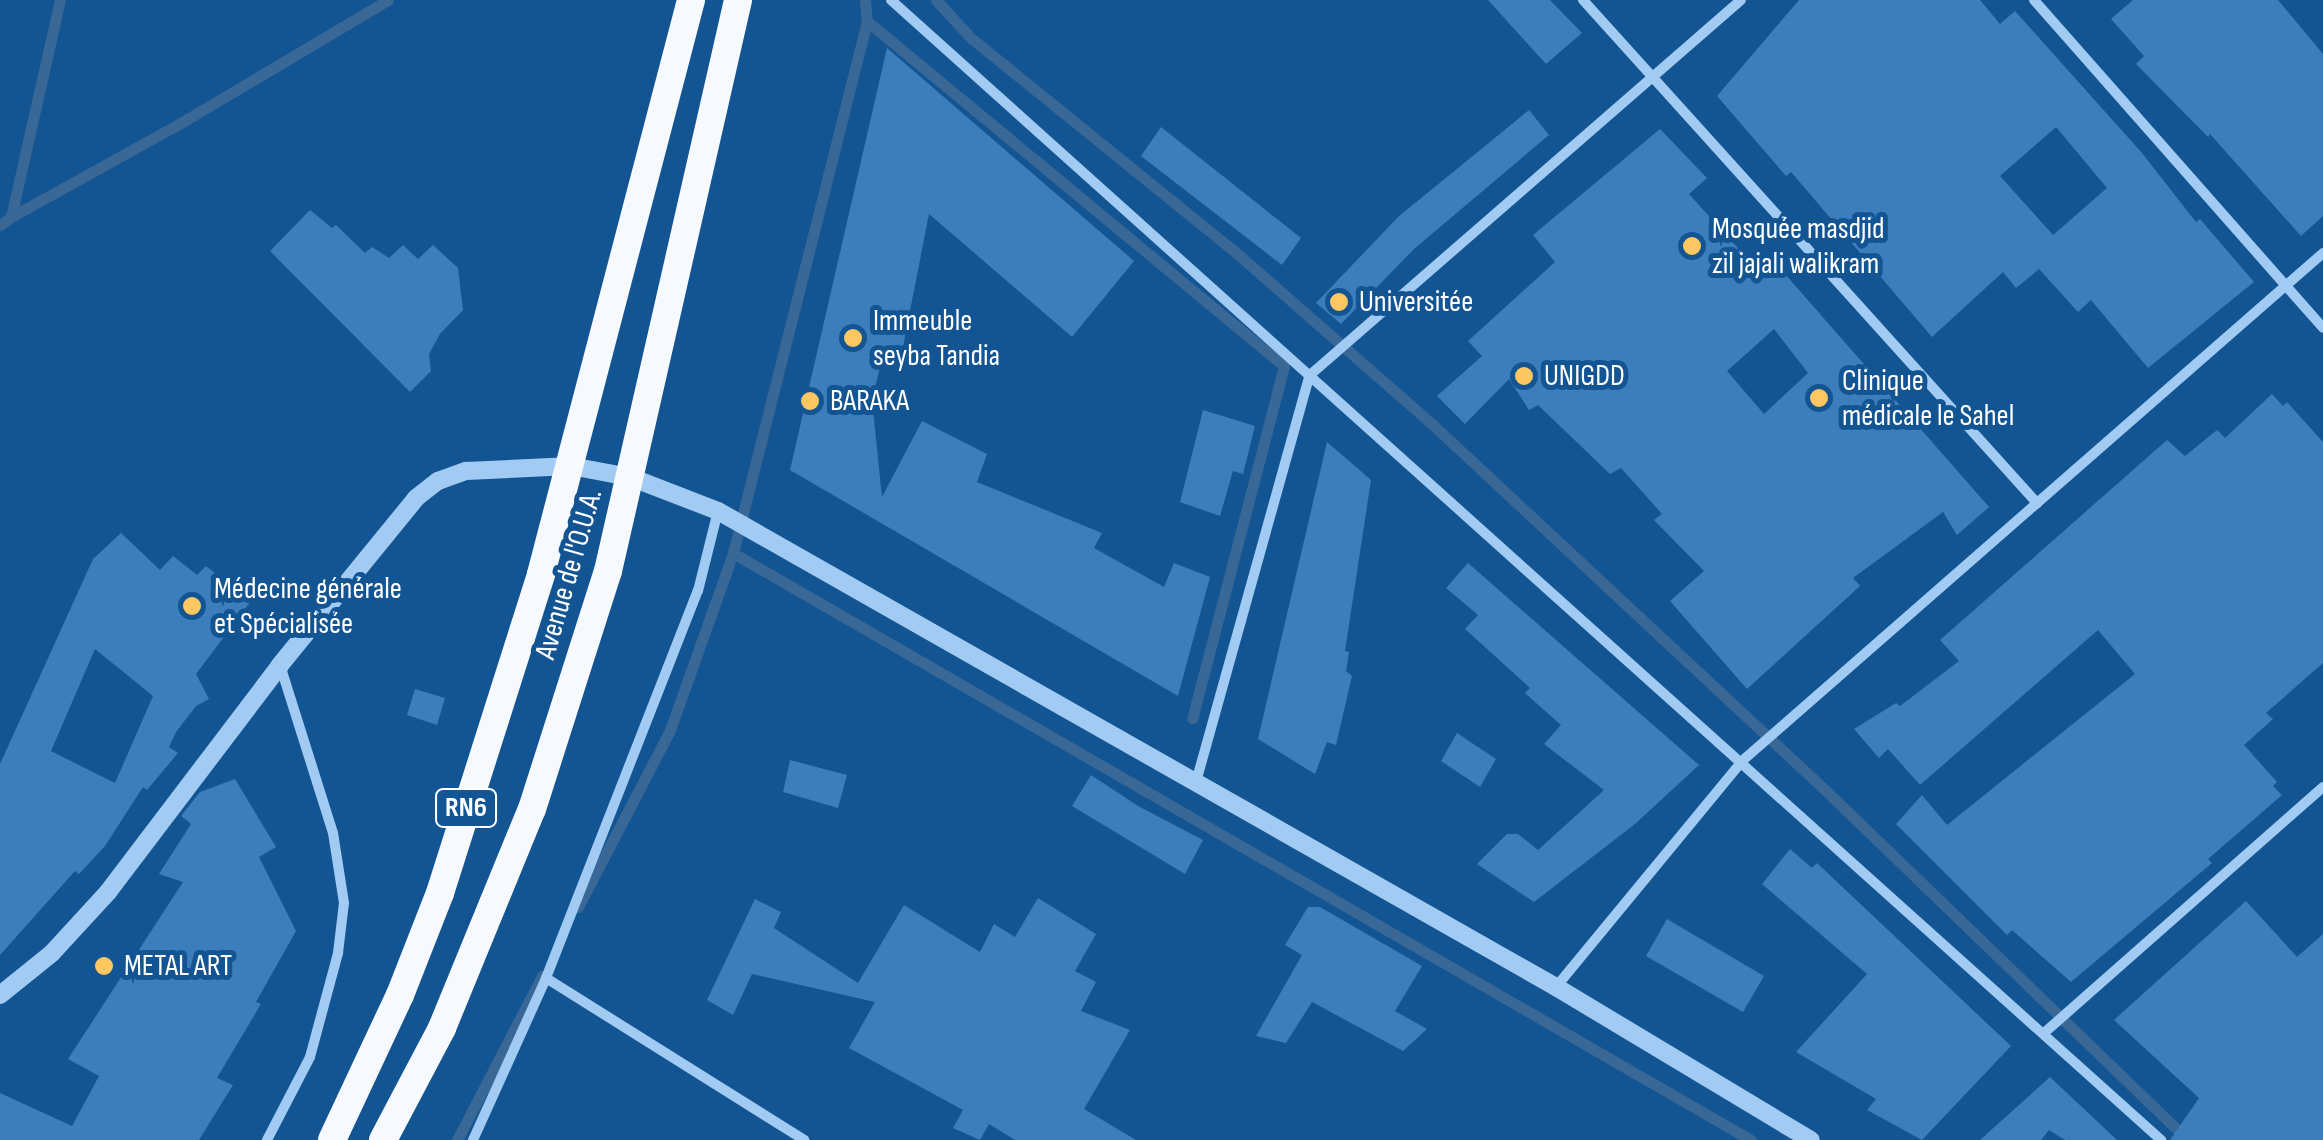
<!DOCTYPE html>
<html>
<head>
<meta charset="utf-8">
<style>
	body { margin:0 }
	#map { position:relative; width:2323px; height:1140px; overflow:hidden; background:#135493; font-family:"Sofia Sans Condensed",sans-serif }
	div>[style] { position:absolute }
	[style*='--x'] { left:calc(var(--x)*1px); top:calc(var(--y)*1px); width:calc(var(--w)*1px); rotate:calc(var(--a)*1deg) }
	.stream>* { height:11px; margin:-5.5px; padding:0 5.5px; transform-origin:5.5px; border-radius:5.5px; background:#396896 }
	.building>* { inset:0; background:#3c7ebb }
	.minor>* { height:10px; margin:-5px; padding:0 5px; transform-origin:5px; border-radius:5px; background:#a1cbf2 }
	.tertiary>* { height:18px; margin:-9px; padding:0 9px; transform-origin:9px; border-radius:9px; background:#a1cbf2 }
	.trunk>* { height:28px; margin:-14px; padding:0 14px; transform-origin:14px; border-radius:14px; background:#f6faff }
	.dots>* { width:28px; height:28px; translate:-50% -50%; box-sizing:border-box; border:5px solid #135493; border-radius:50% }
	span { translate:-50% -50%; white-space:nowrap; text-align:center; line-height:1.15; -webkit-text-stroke:10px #135493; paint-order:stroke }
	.shield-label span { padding:2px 8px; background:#135493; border:2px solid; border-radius:8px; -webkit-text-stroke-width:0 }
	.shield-label { font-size:28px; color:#fff; font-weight:700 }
	.poi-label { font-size:30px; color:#fff }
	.left { translate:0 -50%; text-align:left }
	.street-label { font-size:30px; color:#fff }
</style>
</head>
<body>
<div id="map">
	<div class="stream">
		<i style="--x:865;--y:0;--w:21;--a:85"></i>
		<i style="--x:867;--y:21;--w:541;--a:39.6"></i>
		<i style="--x:1284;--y:366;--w:364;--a:104.6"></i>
		<i style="--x:936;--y:0;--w:52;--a:47.4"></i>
		<i style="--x:971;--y:38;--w:336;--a:39"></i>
		<i style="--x:1232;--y:249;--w:266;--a:41.2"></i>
		<i style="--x:1432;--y:424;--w:533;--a:42.95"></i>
		<i style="--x:1822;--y:787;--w:508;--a:43.96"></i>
		<i style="--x:11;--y:217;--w:198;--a:-29"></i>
		<i style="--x:184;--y:121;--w:237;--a:-30.7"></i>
		<i style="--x:0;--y:225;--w:14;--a:-36"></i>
		<i style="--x:11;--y:217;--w:222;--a:-77.3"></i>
		<i style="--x:733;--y:553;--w:1175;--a:29.97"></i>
		<i style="--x:578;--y:907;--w:199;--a:-62.5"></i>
		<i style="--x:670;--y:730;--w:188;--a:-70.4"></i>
		<i style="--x:733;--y:553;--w:549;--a:-75.86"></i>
		<i style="--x:457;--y:1140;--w:185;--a:-62.6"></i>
	</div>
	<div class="building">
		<i style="clip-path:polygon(1488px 0,1550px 0,1582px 33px,1546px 64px)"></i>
		<i style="clip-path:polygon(evenodd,1799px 0,1980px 0,2000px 24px,2015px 11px,2142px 153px,2196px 222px,2200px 219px,2254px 282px,2148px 368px,2091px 300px,2078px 312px,2039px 269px,2016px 288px,2003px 272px,1932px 337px,1791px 172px,1786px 176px,1717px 96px,1799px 0,2056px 127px,2107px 188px,2053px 235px,2000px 176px,2056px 127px)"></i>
		<i style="clip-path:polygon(2133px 0,2278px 0,2323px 54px,2323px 216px,2301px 236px,2210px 134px,2208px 137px,2136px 64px,2144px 56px,2111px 19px)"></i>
		<i style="clip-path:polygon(887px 48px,1134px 261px,1072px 337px,929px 214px,899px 367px,881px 363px,872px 400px,882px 497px,922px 421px,987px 454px,977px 482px,1102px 533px,1094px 548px,1164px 587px,1174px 563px,1210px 577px,1178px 696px,790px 470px)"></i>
		<i style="clip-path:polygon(1529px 110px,1549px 135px,1414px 249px,1341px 324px,1316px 303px,1398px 217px)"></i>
		<i style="clip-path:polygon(1161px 127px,1301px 238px,1282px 265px,1141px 156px)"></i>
		<i style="clip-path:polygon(evenodd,1660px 129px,1707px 178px,1689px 194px,1757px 269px,1771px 258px,1989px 507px,1957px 535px,1943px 512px,1853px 578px,1860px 586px,1747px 689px,1670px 601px,1704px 571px,1654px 520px,1662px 514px,1621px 468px,1610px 474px,1538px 405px,1529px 410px,1509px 379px,1465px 424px,1437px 396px,1482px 356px,1468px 341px,1555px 262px,1533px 235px,1660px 129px,1774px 329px,1808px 373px,1764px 414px,1727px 371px,1774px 329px)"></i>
		<i style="clip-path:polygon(310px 210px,332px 228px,336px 225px,365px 253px,372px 247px,389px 258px,403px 245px,418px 259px,433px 245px,458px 268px,463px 310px,440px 334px,429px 354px,431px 371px,410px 392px,270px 251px)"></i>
		<i style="clip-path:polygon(2272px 394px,2283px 406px,2287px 402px,2323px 442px,2323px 663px,2266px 713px,2273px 719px,2244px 745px,2277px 782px,2273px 786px,2282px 795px,2208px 859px,2212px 863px,2071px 982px,2012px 930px,2007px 935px,1896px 824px,1922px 795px,1947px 825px,2135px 674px,2098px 630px,1920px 785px,1888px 749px,1879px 758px,1854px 729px,1896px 703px,1900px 706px,1959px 661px,1940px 640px,2167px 440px,2185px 456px,2217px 430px,2225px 438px)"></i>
		<i style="clip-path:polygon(1203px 410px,1255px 426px,1243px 474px,1233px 471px,1220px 516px,1180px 502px)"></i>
		<i style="clip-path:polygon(1327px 442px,1371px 480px,1345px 651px,1349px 652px,1346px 671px,1352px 676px,1336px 745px,1327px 742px,1315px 774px,1258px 739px)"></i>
		<i style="clip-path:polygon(evenodd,121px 533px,160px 570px,173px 556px,197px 575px,206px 566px,251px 601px,196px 674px,209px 699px,196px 706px,176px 732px,169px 747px,178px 753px,147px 790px,143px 787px,105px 846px,79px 874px,75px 871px,0 955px,0 764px,93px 559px,121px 533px,95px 649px,153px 696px,115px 783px,51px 751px,95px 649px)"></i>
		<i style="clip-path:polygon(1468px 563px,1699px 765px,1635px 824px,1534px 902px,1477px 864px,1507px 834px,1518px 834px,1538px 850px,1604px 790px,1544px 744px,1561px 725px,1525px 693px,1530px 688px,1465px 629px,1478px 615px,1446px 588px)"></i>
		<i style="clip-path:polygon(415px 689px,445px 698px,437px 725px,407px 715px)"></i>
		<i style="clip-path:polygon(1457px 733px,1496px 759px,1480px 787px,1441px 761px)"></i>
		<i style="clip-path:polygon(790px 760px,847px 775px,838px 808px,783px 792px)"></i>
		<i style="clip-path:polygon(1091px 775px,1138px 806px,1203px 840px,1185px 874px,1072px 806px)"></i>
		<i style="clip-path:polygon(235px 779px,276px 847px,259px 857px,296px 931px,256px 1002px,261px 1004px,217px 1078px,233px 1085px,199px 1140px,0 1140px,0 1093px,72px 1126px,99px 1076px,68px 1059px,183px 882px,159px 874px,191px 824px,181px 816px,200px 792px)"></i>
		<i style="clip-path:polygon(1790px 849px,1812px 868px,1817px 863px,2011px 1046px,1922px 1140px,1867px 1110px,1876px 1099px,1796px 1052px,1867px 974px,1762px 884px)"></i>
		<i style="clip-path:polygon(1038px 898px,1096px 934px,1075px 971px,1096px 982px,1081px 1011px,1130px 1030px,1084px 1109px,1136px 1140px,1015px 1140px,989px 1124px,980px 1140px,953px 1128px,963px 1110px,849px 1048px,875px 1002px,752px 974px,733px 1015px,707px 1000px,755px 899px,781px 912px,774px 928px,858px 983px,904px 905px,980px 952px,994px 924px,1015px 937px)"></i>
		<i style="clip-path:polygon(2246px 901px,2297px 957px,2323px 934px,2323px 1140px,2170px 1140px,2199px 1098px,2114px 1020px)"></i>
		<i style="clip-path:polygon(1308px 907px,1320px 907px,1422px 966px,1395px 1011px,1427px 1029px,1403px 1051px,1312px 1002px,1286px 1043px,1256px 1036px,1302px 955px,1285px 945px)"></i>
		<i style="clip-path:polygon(1667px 919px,1764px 976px,1743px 1012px,1646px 956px)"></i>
		<i style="clip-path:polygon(2050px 1077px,2117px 1140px,2065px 1140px,2049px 1130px,2041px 1140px,1980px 1140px)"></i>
	</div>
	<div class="minor">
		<i style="--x:891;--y:0;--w:1707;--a:41.91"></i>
		<i style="--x:1583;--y:0;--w:678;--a:47.93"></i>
		<i style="--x:2034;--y:0;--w:437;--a:48.6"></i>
		<i style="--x:1196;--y:782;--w:423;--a:-74.4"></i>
		<i style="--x:1310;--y:375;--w:571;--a:-41.03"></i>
		<i style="--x:546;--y:978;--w:305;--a:32.1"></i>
		<i style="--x:1556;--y:987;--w:293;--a:-50.5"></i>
		<i style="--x:1742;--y:761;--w:772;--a:-41.16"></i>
		<i style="--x:2044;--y:1033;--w:372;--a:-41.4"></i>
		<i style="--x:267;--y:1140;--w:93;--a:-62.6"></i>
		<i style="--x:310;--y:1057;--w:108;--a:-74.9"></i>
		<i style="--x:338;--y:953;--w:50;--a:-83.2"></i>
		<i style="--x:344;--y:903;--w:71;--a:-98.9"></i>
		<i style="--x:333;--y:833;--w:176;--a:-107.5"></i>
		<i style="--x:473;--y:1140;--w:178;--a:-65.7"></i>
		<i style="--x:546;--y:978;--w:416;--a:-68.6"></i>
		<i style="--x:698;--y:591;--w:82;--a:-76"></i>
	</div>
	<div class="tertiary">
		<i style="--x:0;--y:995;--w:67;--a:-38.9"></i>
		<i style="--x:52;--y:953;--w:83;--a:-47.4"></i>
		<i style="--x:108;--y:892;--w:285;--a:-52.8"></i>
		<i style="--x:280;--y:665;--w:215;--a:-50.8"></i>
		<i style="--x:416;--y:498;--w:28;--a:-38"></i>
		<i style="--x:438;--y:481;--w:30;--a:-20"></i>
		<i style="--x:466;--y:471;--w:105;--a:-2.7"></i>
		<i style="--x:571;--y:466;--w:60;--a:10.6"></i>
		<i style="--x:630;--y:477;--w:94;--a:21.1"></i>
		<i style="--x:718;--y:511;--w:964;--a:29.6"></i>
		<i style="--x:1556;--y:987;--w:297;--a:31"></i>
	</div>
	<div class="trunk">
		<i style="--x:332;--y:1140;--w:160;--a:-64.9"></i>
		<i style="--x:400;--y:995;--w:110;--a:-68.6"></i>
		<i style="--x:440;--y:893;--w:335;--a:-72.4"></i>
		<i style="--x:541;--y:574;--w:593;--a:-75.35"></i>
		<i style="--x:383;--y:1140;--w:127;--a:-62.2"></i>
		<i style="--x:442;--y:1028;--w:237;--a:-67.7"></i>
		<i style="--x:532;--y:809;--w:250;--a:-72.3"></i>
		<i style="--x:608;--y:571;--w:586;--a:-77.17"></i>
	</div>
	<div class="dots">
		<i style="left:1692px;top:246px;background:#ffc762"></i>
		<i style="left:1339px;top:302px;background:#ffc762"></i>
		<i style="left:853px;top:338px;background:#ffc762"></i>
		<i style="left:1524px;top:376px;background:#ffc762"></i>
		<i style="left:1819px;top:398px;background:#ffc762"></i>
		<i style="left:810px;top:401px;background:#ffc762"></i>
		<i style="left:192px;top:606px;background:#ffc762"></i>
		<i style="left:104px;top:966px;background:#ffc762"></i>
	</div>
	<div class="shield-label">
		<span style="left:466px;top:808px">RN6</span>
	</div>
	<div class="poi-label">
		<span class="left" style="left:1712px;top:246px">Mosquée masdjid<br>zil jajali walikram</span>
		<span class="left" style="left:1359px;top:302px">Universitée</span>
		<span class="left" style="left:873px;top:338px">Immeuble<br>seyba Tandia</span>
		<span class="left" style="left:1544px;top:376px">UNIGDD</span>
		<span class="left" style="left:1842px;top:398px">Clinique<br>médicale le Sahel</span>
		<span class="left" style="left:830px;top:401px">BARAKA</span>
		<span class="left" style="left:214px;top:606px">Médecine générale<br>et Spécialisée</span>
		<span class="left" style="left:124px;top:966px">METAL ART</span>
	</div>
	<div class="street-label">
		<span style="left:569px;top:574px;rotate:-74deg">Avenue de l'O.U.A.</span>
	</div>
</div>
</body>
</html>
